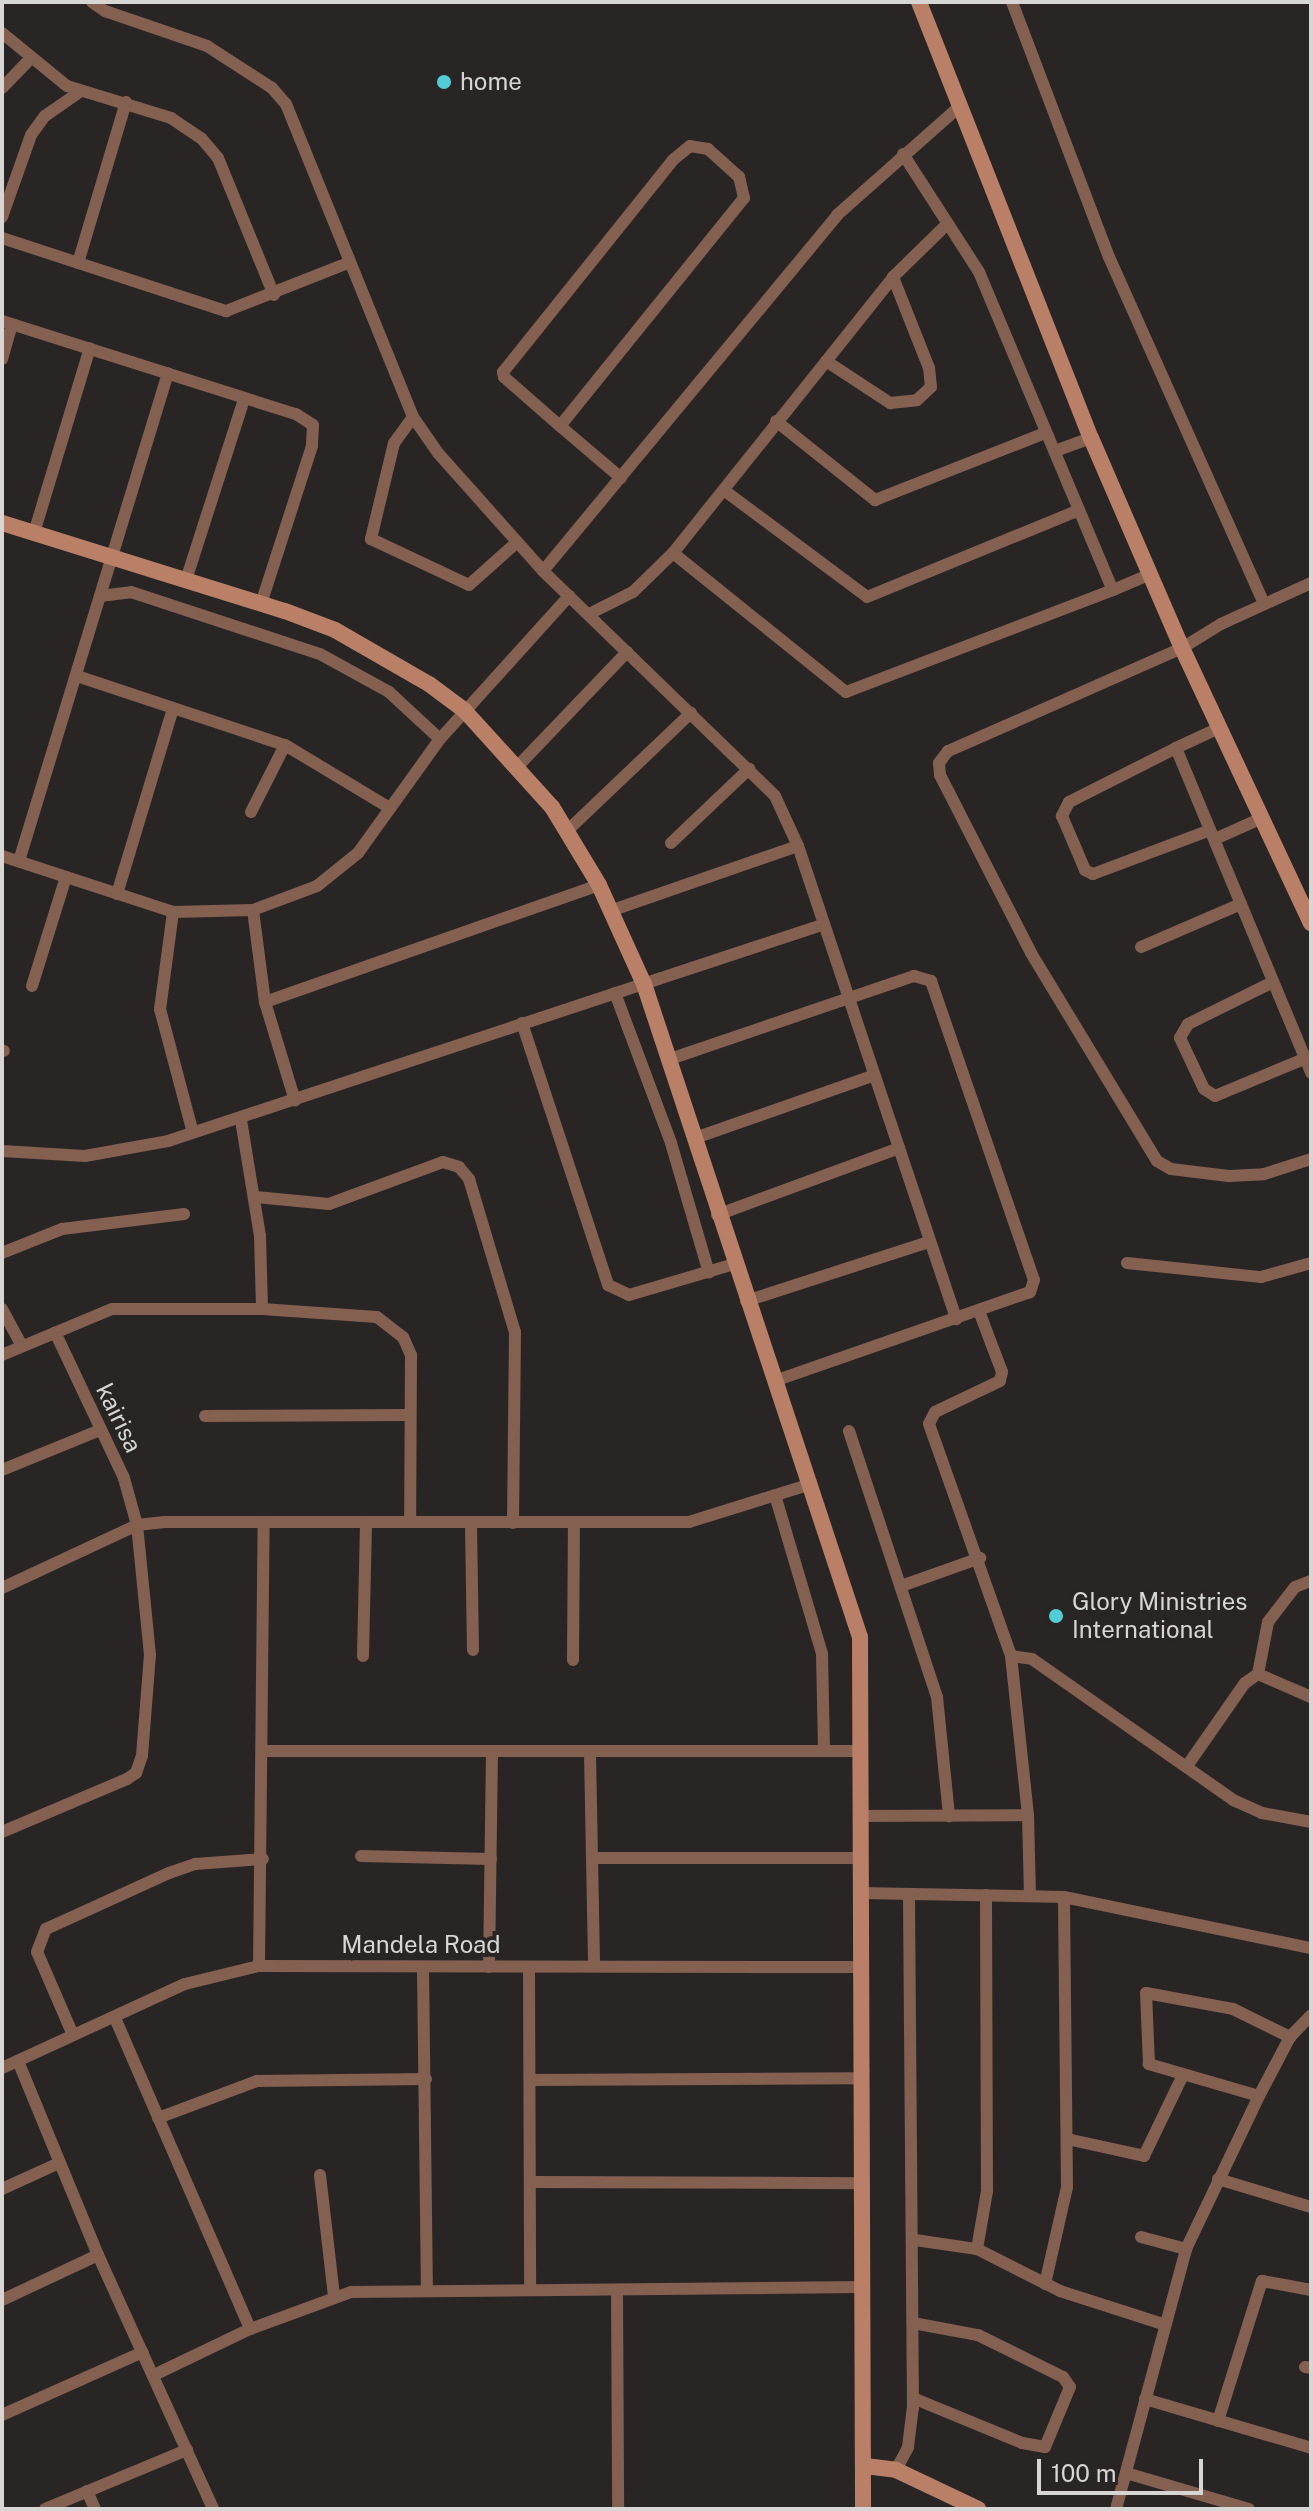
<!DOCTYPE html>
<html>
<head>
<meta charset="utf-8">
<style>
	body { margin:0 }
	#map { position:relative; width:1313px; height:2511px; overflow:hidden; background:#292525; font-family:"Public Sans",sans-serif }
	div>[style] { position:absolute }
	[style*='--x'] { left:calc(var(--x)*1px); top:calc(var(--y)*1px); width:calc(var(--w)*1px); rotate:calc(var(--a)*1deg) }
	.street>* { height:12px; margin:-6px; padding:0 6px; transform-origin:6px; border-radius:6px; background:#846051 }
	.secondary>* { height:16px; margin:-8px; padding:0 8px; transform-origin:8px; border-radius:8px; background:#ba8067 }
	.dots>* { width:22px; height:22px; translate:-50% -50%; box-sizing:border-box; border:4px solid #292525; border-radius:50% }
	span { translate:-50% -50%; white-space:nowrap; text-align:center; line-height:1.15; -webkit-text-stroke:8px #292525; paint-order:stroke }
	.poi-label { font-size:24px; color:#d8d5d5 }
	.left { translate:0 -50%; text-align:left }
	.street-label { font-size:24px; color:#d8d5d5 }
	.frame { position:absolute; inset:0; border:4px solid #d8d5d5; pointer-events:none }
	.scale { position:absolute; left:1037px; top:2459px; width:166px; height:36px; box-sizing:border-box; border:4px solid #d8d5d5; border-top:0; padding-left:10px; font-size:24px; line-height:28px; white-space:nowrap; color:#d8d5d5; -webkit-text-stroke:6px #292525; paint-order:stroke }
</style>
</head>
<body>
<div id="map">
	<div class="street">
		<i style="--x:92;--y:2;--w:16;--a:35"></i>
		<i style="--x:105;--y:11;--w:108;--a:18.9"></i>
		<i style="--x:207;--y:46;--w:77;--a:32.9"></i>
		<i style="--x:272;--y:88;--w:21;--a:49"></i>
		<i style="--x:286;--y:104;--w:338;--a:67.9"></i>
		<i style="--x:413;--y:417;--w:44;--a:55.2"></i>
		<i style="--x:438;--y:453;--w:158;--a:48.3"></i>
		<i style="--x:543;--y:571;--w:323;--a:44.1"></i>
		<i style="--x:775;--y:796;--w:55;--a:65.3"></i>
		<i style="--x:798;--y:846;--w:499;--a:71.5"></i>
		<i style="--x:1012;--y:2;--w:273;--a:69.2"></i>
		<i style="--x:1109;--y:257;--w:380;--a:65.9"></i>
		<i style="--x:2;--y:33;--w:84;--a:39.2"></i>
		<i style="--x:67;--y:86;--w:109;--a:17.1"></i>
		<i style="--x:171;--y:118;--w:37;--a:34"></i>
		<i style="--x:202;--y:139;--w:25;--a:50"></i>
		<i style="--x:218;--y:158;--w:148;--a:67.8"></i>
		<i style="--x:2;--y:88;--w:40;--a:-46"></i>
		<i style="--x:903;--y:154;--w:140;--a:57.2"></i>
		<i style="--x:979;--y:272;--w:345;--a:67.2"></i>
		<i style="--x:1113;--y:590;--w:39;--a:-23"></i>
		<i style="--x:2;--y:217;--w:87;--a:-70.5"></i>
		<i style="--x:31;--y:135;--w:24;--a:-54"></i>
		<i style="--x:45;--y:116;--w:44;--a:-34.8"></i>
		<i style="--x:2;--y:238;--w:236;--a:18.1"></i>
		<i style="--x:226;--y:311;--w:131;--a:-21.5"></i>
		<i style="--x:78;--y:263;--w:168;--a:-73.4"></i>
		<i style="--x:2;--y:321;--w:308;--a:17.6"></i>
		<i style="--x:296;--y:414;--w:20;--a:33"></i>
		<i style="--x:313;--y:425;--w:21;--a:93"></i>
		<i style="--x:312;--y:446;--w:166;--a:107.9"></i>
		<i style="--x:2;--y:359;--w:35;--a:-74"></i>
		<i style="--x:826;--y:361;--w:77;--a:33.3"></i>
		<i style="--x:890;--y:403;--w:27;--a:-6"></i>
		<i style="--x:917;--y:400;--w:19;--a:-43"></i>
		<i style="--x:931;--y:387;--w:19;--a:-96"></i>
		<i style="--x:929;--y:368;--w:98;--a:-111.6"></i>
		<i style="--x:413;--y:417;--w:32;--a:126"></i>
		<i style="--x:394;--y:443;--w:99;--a:103.5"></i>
		<i style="--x:371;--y:539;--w:108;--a:25.1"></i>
		<i style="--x:469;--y:585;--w:63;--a:-41.8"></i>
		<i style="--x:776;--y:421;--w:127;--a:38.6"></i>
		<i style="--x:875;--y:500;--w:183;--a:-21.5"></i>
		<i style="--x:560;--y:426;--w:293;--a:-51.1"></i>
		<i style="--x:744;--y:198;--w:22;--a:-103"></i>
		<i style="--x:739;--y:177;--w:42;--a:-137.9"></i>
		<i style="--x:708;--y:149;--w:18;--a:-171"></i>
		<i style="--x:690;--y:146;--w:22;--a:141"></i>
		<i style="--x:673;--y:160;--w:272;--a:128.7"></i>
		<i style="--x:503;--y:372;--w:5;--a:79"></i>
		<i style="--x:504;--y:377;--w:74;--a:41.2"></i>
		<i style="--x:560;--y:426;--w:80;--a:40.4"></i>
		<i style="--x:1055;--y:451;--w:38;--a:-20"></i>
		<i style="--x:725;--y:491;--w:177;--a:36.7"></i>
		<i style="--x:867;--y:597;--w:229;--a:-22.3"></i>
		<i style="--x:34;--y:533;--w:193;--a:-73.2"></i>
		<i style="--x:673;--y:553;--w:222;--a:38.8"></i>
		<i style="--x:846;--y:692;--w:286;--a:-20.9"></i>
		<i style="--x:543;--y:571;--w:462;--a:-50.4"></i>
		<i style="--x:837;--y:215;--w:164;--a:-41.5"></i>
		<i style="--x:186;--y:580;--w:190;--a:-72.2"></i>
		<i style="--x:1311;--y:583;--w:99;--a:155.5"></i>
		<i style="--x:1221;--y:624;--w:46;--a:148.4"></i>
		<i style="--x:1182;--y:648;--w:256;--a:156.2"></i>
		<i style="--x:948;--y:751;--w:15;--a:127"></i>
		<i style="--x:939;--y:763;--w:12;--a:85"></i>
		<i style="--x:940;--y:775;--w:200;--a:62.9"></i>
		<i style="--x:1031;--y:953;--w:243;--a:58.8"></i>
		<i style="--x:1157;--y:1161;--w:16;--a:30"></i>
		<i style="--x:1171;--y:1169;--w:58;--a:6.9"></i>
		<i style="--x:1229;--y:1176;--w:35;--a:-3"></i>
		<i style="--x:1264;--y:1174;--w:49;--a:-17.7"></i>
		<i style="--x:100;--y:596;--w:31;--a:-7"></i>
		<i style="--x:131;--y:592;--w:199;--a:18.2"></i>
		<i style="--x:320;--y:654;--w:79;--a:28.8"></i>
		<i style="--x:389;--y:692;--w:69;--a:42.7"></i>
		<i style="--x:591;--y:613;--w:47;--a:-26.6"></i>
		<i style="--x:633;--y:592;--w:56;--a:-44.3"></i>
		<i style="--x:673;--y:553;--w:353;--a:-51.4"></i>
		<i style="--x:893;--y:277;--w:73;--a:-44.4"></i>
		<i style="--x:77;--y:676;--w:219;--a:18.4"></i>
		<i style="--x:285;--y:745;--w:122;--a:31"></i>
		<i style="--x:1219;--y:728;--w:47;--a:155.1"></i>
		<i style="--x:1176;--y:748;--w:352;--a:67.4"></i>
		<i style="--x:1176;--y:748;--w:120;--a:153.2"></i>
		<i style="--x:1069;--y:802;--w:16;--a:117"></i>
		<i style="--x:1062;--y:816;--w:59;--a:66.9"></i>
		<i style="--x:1085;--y:870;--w:9;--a:27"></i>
		<i style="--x:1093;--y:874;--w:125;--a:-20.6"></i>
		<i style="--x:518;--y:766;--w:158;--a:-46.3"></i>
		<i style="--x:251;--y:812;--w:75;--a:-63.1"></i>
		<i style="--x:568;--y:830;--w:170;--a:-43.6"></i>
		<i style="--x:1215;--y:839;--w:49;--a:-24"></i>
		<i style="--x:671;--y:843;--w:108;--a:-43.5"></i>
		<i style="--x:2;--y:856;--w:180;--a:18.1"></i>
		<i style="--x:173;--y:912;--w:80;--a:-1.4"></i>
		<i style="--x:253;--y:910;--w:68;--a:-20.6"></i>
		<i style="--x:317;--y:886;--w:53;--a:-38.8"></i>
		<i style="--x:358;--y:853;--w:140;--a:-54.3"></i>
		<i style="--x:440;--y:739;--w:193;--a:-47.9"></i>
		<i style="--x:19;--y:861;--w:510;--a:-73.02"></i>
		<i style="--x:117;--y:894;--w:194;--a:-73.2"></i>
		<i style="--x:253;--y:910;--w:93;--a:82.6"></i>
		<i style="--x:265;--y:1002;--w:103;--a:73.1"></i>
		<i style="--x:610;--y:911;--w:199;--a:-19.1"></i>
		<i style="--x:173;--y:912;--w:98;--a:97.6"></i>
		<i style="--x:160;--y:1009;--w:128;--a:75.1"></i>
		<i style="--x:1141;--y:947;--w:109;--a:-23.3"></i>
		<i style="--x:1273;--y:982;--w:95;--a:153.7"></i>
		<i style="--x:1188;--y:1024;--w:16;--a:120"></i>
		<i style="--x:1180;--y:1038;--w:56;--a:64.8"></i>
		<i style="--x:1204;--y:1089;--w:13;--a:32"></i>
		<i style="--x:1215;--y:1096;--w:96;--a:-22.6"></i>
		<i style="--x:32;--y:986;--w:114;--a:-72.7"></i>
		<i style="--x:615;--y:993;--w:160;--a:69.5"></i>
		<i style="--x:671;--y:1143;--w:135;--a:73.7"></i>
		<i style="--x:265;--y:1002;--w:354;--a:-19.3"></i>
		<i style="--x:522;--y:1023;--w:276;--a:71.8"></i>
		<i style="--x:608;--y:1285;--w:23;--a:25"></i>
		<i style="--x:629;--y:1295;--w:109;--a:-16.4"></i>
		<i style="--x:2;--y:1050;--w:2;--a:27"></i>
		<i style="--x:670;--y:1059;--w:258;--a:-18.8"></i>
		<i style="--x:914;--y:976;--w:18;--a:16"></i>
		<i style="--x:931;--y:981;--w:316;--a:71"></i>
		<i style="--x:1034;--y:1280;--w:13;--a:108"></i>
		<i style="--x:1030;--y:1292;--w:271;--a:160.8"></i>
		<i style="--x:241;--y:1120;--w:118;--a:80.7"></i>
		<i style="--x:260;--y:1236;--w:73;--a:88.4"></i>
		<i style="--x:695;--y:1138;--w:188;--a:-19.3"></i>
		<i style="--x:2;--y:1151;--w:83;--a:3.4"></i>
		<i style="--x:85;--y:1156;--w:84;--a:-10.2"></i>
		<i style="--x:168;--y:1141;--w:689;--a:-18.28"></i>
		<i style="--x:256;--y:1197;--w:73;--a:5.5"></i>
		<i style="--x:329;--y:1204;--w:121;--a:-20.2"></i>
		<i style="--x:443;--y:1162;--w:17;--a:17"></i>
		<i style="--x:459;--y:1167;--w:16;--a:50"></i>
		<i style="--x:469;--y:1179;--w:160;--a:73.3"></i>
		<i style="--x:515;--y:1332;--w:191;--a:90.6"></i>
		<i style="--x:717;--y:1215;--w:194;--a:-20.2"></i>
		<i style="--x:2;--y:1253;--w:65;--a:-21.8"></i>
		<i style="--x:62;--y:1229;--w:123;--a:-7"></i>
		<i style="--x:1127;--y:1263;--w:135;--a:6"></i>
		<i style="--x:1261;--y:1277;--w:52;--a:-15.6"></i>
		<i style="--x:746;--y:1301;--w:192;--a:-17.9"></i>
		<i style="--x:2;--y:1309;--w:42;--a:61.6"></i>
		<i style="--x:979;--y:1311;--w:65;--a:69.3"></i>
		<i style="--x:1002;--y:1372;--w:9;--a:103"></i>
		<i style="--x:1000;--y:1381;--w:72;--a:154.5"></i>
		<i style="--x:935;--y:1412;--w:13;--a:117"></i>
		<i style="--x:929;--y:1424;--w:246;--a:70.5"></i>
		<i style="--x:1011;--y:1656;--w:160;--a:83.9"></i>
		<i style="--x:1028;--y:1815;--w:80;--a:88.6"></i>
		<i style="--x:2;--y:1355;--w:119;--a:-22.7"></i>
		<i style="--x:112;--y:1309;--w:150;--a:0"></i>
		<i style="--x:262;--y:1309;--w:115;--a:4"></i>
		<i style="--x:377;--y:1317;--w:33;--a:38"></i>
		<i style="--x:403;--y:1337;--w:20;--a:66"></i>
		<i style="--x:411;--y:1355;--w:167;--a:90.3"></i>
		<i style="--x:205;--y:1416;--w:205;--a:-0.3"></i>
		<i style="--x:849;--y:1431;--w:280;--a:71.7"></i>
		<i style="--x:937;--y:1697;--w:120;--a:84.2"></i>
		<i style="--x:2;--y:1470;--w:106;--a:-22.2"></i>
		<i style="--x:775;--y:1495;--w:166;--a:73.5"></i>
		<i style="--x:822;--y:1654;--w:97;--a:88.8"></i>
		<i style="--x:471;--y:1524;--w:126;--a:89.1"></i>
		<i style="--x:904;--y:1585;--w:81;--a:-19.6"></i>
		<i style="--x:2;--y:1588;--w:149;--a:-25"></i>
		<i style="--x:137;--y:1525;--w:28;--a:-6"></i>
		<i style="--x:165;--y:1522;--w:524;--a:0"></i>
		<i style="--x:689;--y:1522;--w:128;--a:-17.3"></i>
		<i style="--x:363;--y:1656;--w:134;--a:-88.7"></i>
		<i style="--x:1011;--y:1656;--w:21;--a:8"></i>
		<i style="--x:1032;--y:1659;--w:246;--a:35"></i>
		<i style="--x:1233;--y:1800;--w:32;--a:24"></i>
		<i style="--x:1262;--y:1813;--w:50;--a:10.4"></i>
		<i style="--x:573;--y:1660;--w:138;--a:-89.6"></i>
		<i style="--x:1258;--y:1674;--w:53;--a:-79.1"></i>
		<i style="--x:1268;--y:1622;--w:44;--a:-52.4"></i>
		<i style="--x:1295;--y:1587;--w:17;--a:-21"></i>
		<i style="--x:263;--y:1751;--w:599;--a:0"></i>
		<i style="--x:590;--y:1753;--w:213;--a:88.9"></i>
		<i style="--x:1187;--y:1766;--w:101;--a:-55.1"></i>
		<i style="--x:1245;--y:1683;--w:16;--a:-35"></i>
		<i style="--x:1258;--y:1674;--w:58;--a:23.5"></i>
		<i style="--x:861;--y:1816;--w:167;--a:-0.3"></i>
		<i style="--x:2;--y:1832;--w:136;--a:-23"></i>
		<i style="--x:127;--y:1779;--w:11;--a:-34"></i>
		<i style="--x:136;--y:1773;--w:18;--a:-71"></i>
		<i style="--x:142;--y:1756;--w:101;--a:-85.5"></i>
		<i style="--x:150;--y:1655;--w:131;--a:-95.7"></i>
		<i style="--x:137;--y:1525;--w:49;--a:-105.5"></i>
		<i style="--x:124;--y:1478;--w:161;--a:-115.3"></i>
		<i style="--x:361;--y:1856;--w:130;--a:1.3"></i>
		<i style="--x:595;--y:1858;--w:265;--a:0"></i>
		<i style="--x:860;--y:1893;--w:204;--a:1.1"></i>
		<i style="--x:1064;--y:1897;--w:252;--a:11.7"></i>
		<i style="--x:259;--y:1966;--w:443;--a:-89.4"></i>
		<i style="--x:489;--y:1967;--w:212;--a:-89.2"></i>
		<i style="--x:423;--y:1968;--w:321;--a:89.3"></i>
		<i style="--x:529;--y:1968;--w:321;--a:89.8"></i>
		<i style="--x:115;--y:2018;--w:339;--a:66.5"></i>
		<i style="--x:73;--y:2035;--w:90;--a:-113.4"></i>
		<i style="--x:37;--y:1952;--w:25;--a:-69"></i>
		<i style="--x:46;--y:1929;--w:135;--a:-24.5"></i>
		<i style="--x:169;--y:1873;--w:28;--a:-19"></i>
		<i style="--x:195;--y:1864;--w:68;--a:-4.2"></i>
		<i style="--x:18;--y:2061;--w:210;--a:67.6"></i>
		<i style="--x:98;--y:2255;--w:279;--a:65.6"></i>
		<i style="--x:2;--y:2068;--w:201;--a:-24.7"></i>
		<i style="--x:185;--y:1984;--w:76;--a:-13.7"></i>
		<i style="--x:259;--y:1966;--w:602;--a:0.1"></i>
		<i style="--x:532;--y:2080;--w:329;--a:-0.3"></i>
		<i style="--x:1259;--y:2096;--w:115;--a:-163.8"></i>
		<i style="--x:1149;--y:2064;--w:71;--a:-92.4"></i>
		<i style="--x:1146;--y:1993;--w:88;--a:10.4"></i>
		<i style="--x:1233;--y:2009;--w:64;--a:26.2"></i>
		<i style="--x:158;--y:2118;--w:106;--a:-20.5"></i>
		<i style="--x:257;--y:2081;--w:169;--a:-0.7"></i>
		<i style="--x:1067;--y:2139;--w:79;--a:12.4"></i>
		<i style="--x:1144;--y:2156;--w:90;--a:-64.3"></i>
		<i style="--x:320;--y:2175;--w:122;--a:83.4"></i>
		<i style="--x:1218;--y:2179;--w:97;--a:16.8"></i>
		<i style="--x:532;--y:2182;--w:330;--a:0.2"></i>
		<i style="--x:2;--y:2189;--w:63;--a:-24.5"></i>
		<i style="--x:1141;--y:2237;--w:47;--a:14.9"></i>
		<i style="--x:915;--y:2240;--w:63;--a:8.3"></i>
		<i style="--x:977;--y:2249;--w:93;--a:26.8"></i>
		<i style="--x:1060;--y:2291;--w:108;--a:17.8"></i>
		<i style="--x:977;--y:2249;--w:59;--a:-80.2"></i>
		<i style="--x:987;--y:2191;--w:296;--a:-90.2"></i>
		<i style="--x:1045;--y:2284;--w:99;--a:-77.2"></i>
		<i style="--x:1067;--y:2187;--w:290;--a:-90.6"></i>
		<i style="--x:617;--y:2290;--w:219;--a:89.7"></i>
		<i style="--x:2;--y:2300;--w:106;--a:-25.1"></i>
		<i style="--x:913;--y:2323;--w:66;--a:10.5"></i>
		<i style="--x:978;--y:2335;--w:95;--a:26.3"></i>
		<i style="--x:1063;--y:2377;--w:12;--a:55"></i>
		<i style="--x:1070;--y:2387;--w:65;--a:112.6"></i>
		<i style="--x:1045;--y:2447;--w:23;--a:-170"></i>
		<i style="--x:1022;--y:2443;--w:118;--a:-157.6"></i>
		<i style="--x:1305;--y:2367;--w:6;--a:9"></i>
		<i style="--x:154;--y:2375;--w:106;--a:-25.6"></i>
		<i style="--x:250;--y:2329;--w:108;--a:-20.1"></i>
		<i style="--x:351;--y:2292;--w:510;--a:-0.56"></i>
		<i style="--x:1145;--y:2399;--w:173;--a:16.4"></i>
		<i style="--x:2;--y:2415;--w:154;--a:-24.1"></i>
		<i style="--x:1218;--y:2421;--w:147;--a:-72.6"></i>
		<i style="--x:1262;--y:2281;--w:50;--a:10.4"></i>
		<i style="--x:896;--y:2470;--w:26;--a:-62"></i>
		<i style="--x:908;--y:2447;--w:39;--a:-83"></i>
		<i style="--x:913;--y:2408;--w:514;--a:-90.45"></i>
		<i style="--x:1126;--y:2473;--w:128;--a:16.3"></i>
		<i style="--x:87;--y:2491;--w:20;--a:66"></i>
		<i style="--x:45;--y:2509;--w:154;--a:-22.6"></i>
		<i style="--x:1116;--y:2509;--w:269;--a:-74.9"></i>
		<i style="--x:1186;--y:2249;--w:170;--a:-64.5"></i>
		<i style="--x:1259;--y:2096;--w:67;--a:-62.3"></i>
		<i style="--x:1290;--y:2037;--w:30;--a:-46"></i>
	</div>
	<div class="secondary">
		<i style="--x:919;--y:2;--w:469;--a:68.5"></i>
		<i style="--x:1091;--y:438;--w:229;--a:66.6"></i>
		<i style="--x:1182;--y:648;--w:304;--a:64.9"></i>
		<i style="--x:2;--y:523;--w:296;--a:17.3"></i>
		<i style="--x:285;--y:611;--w:53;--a:20.8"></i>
		<i style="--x:335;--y:630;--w:108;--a:29.9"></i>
		<i style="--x:429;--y:684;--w:44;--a:36.6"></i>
		<i style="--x:464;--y:710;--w:131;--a:47.8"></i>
		<i style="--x:552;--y:807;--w:91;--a:58.9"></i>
		<i style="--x:599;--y:885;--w:109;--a:65.6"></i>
		<i style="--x:644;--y:984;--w:688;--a:71.7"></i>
		<i style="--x:860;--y:1637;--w:872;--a:89.8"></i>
		<i style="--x:865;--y:2466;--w:31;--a:7"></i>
		<i style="--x:896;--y:2470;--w:91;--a:25.4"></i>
	</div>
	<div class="dots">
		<i style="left:444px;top:82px;background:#52ccd6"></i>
		<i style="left:1056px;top:1616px;background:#52ccd6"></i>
	</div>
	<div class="poi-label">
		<span class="left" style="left:460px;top:82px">home</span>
		<span class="left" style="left:1072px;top:1616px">Glory Ministries<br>International</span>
	</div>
	<div class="street-label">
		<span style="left:119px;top:1418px;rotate:64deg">kairisa</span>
		<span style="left:421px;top:1945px">Mandela Road</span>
	</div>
	<div class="frame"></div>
	<div class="scale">100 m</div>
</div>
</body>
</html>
